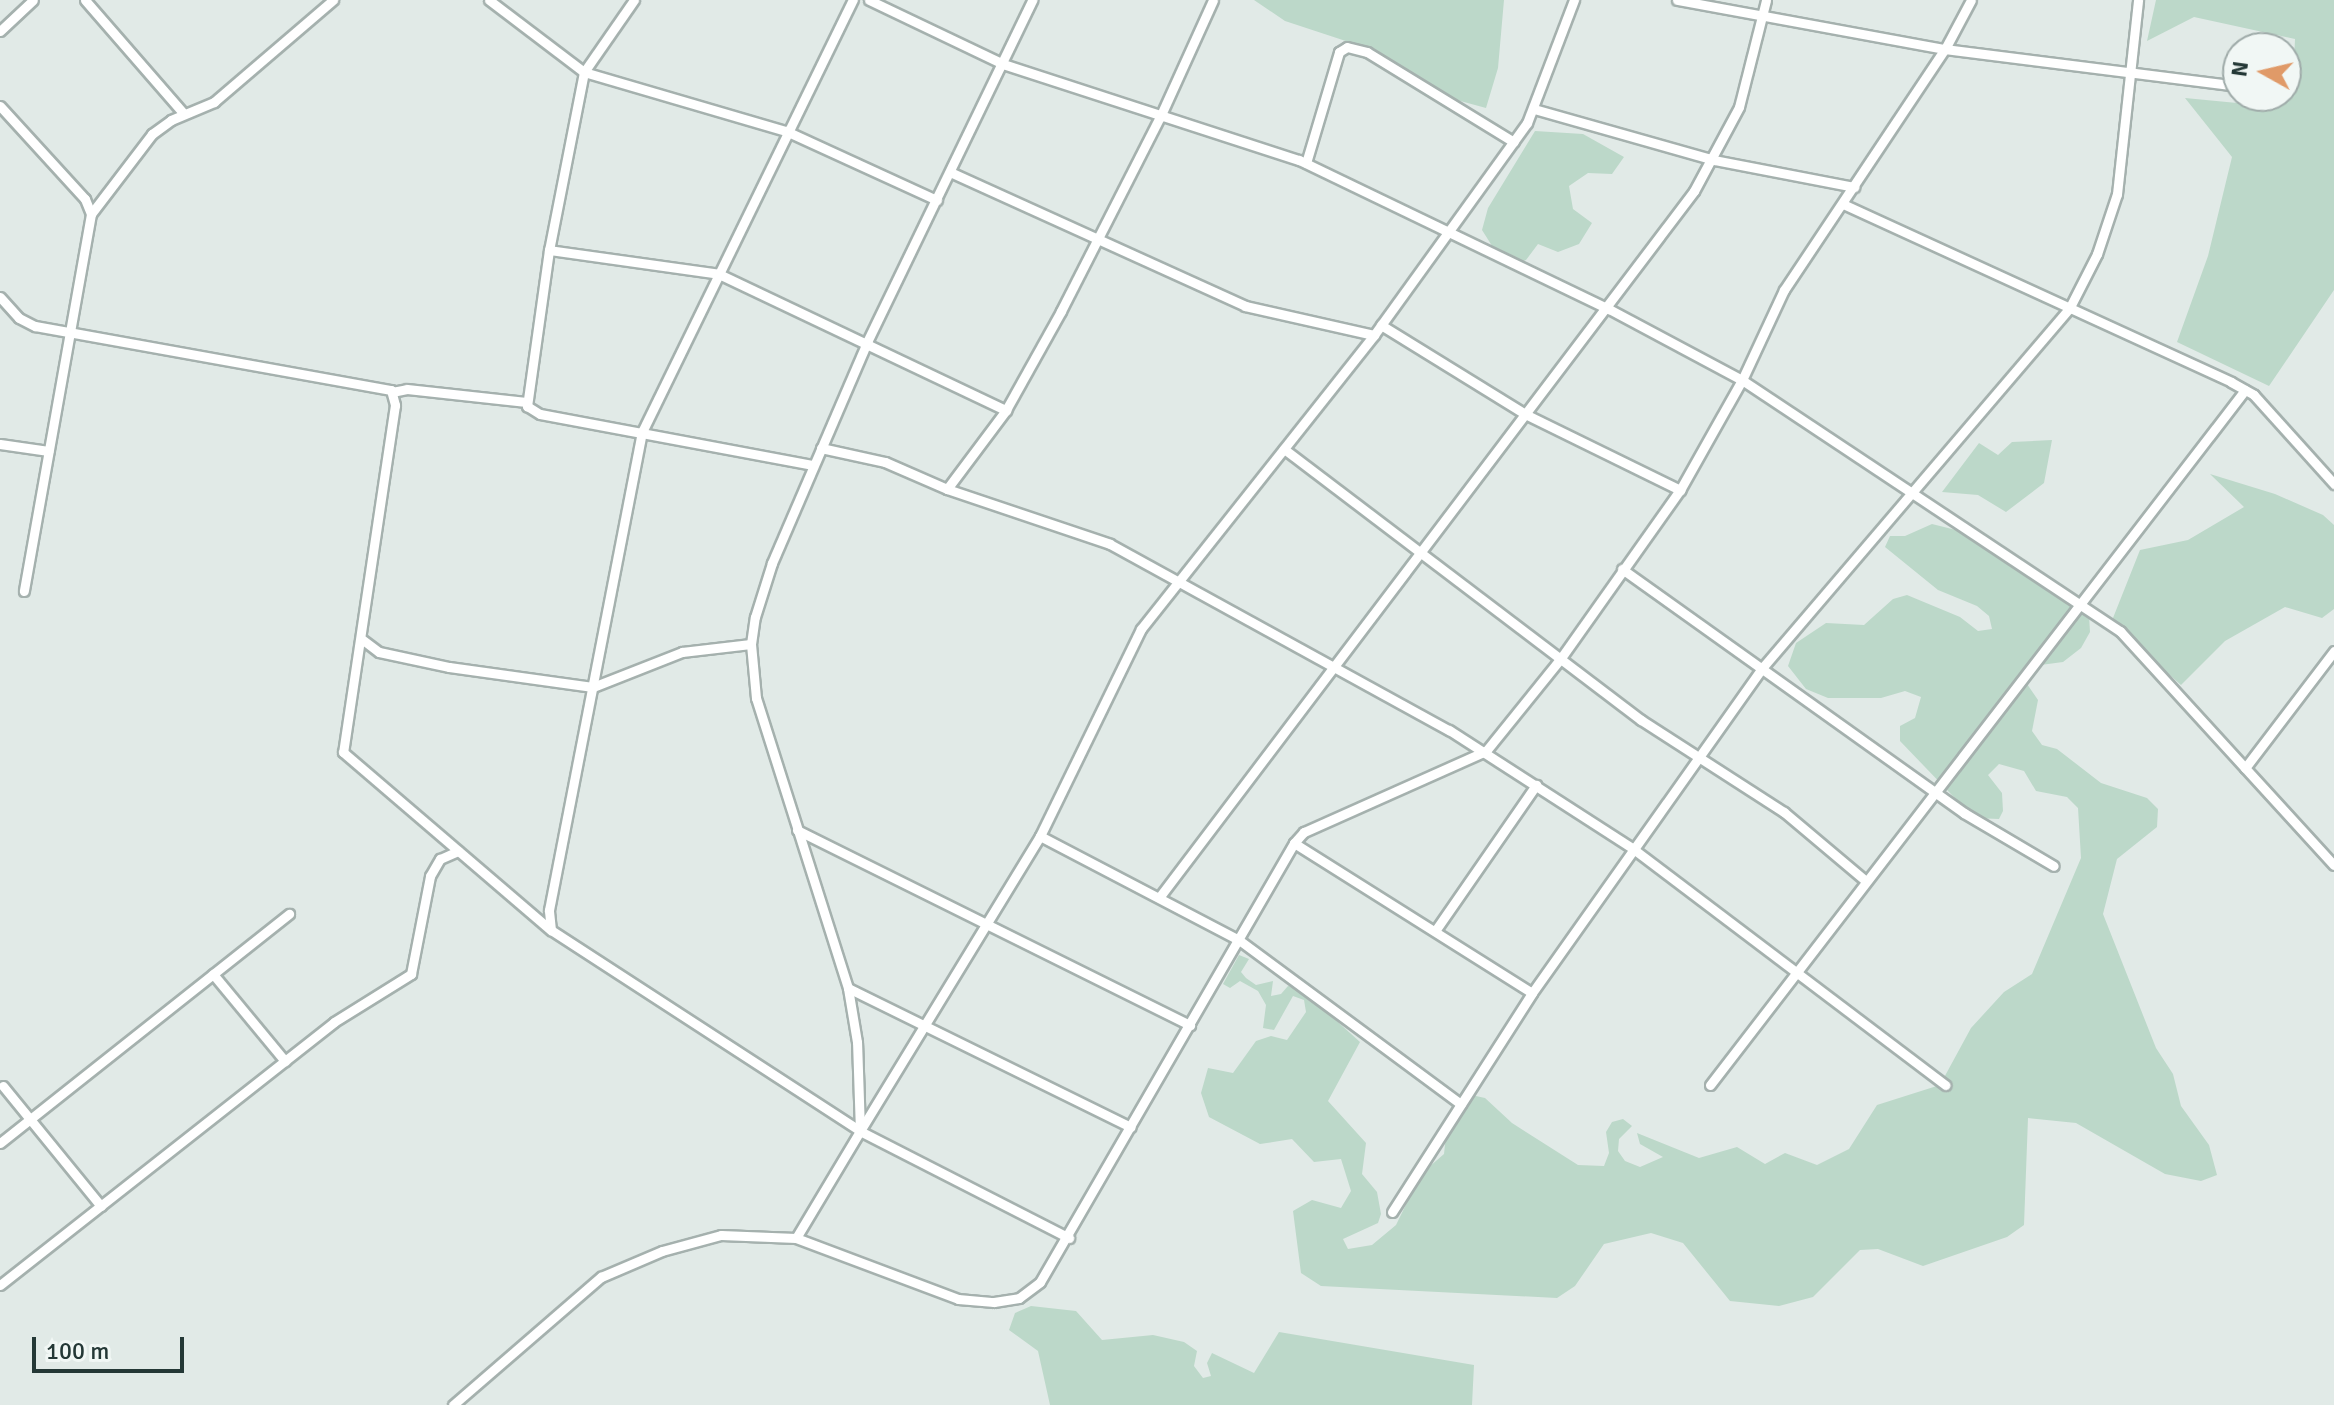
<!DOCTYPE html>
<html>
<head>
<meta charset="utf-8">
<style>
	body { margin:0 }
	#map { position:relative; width:2334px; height:1405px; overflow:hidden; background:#e1eae7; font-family:Signika,sans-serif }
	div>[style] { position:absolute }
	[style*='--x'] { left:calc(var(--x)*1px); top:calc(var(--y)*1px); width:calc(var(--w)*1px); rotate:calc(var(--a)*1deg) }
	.green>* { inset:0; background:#bcd8c9 }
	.roads { filter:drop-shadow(2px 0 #a5b1ae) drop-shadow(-2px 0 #a5b1ae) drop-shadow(0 2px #a5b1ae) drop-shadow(0 -2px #a5b1ae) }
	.minor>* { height:9px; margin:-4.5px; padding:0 4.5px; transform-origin:4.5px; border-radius:4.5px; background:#fff }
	span { translate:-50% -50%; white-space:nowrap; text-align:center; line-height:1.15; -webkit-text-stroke:8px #f1f7f5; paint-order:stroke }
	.north { position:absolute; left:2222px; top:32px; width:80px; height:80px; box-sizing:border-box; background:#f1f7f5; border:2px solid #9faba9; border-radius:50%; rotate:278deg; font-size:22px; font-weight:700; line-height:32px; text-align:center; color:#243836 }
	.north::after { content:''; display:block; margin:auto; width:28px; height:36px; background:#e09a68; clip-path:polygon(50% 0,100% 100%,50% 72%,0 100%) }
	.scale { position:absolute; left:32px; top:1337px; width:152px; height:36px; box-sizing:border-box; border:4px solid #243836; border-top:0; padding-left:10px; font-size:24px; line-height:28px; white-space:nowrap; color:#243836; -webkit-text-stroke:6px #f1f7f5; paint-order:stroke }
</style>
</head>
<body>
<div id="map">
	<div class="green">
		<i style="clip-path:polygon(1254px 0,1504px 0,1498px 68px,1486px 108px,1442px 96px,1367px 48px,1285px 21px)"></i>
		<i style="clip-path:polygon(2156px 0,2334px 0,2334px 290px,2269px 386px,2177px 342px,2208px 256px,2232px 157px,2185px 98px,2258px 105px,2286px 96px,2293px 88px,2295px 39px,2194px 17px,2147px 41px)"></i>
		<i style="clip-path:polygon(1535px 131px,1583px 134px,1624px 157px,1612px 174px,1588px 173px,1569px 186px,1573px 209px,1592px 223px,1579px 244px,1558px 252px,1538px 244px,1526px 260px,1506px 268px,1482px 230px,1488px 208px)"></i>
		<i style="clip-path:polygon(2052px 440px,2044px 483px,2006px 512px,1978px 495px,1942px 492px,1979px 443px,1998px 455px,2012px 442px)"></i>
		<i style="clip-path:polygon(2210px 474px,2275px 494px,2323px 515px,2334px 525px,2334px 609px,2322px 618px,2285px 607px,2225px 641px,2181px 685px,2111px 623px,2140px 550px,2188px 540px,2244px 507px)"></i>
		<i style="clip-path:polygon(1932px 524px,1956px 530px,2089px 615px,2090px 632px,2081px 648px,2063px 662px,2033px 666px,2025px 681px,2038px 700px,2032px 731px,2042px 745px,2057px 749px,2101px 783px,2147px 798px,2158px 809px,2157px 827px,2117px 859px,2103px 914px,2156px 1048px,2173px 1074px,2181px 1106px,2209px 1145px,2217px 1175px,2201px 1181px,2165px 1174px,2076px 1123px,2028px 1118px,2024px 1225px,2007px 1237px,1923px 1266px,1878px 1249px,1860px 1250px,1813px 1297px,1779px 1306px,1730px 1301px,1683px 1243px,1651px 1233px,1604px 1244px,1575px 1286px,1557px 1298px,1321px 1286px,1301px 1273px,1293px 1211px,1312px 1200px,1341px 1208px,1351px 1191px,1341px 1159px,1314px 1162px,1292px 1139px,1260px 1144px,1209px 1117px,1201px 1093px,1208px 1068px,1233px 1073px,1256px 1041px,1271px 1036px,1287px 1040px,1306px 1012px,1304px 1000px,1293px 996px,1274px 1030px,1263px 1028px,1266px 1005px,1258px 991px,1240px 981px,1230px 988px,1223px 984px,1239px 955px,1249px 959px,1241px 972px,1246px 978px,1256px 985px,1273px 981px,1271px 996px,1281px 994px,1288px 986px,1299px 987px,1360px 1042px,1328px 1101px,1366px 1143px,1362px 1174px,1377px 1192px,1381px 1214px,1378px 1223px,1343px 1239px,1348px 1249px,1372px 1245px,1396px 1225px,1421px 1174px,1444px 1154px,1448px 1116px,1467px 1094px,1485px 1098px,1512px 1123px,1578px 1165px,1604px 1166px,1609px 1153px,1606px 1132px,1612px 1122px,1623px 1119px,1632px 1126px,1619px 1139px,1618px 1151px,1625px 1161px,1640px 1167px,1663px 1157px,1640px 1144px,1637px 1133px,1699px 1158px,1737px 1147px,1765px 1164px,1785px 1153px,1817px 1165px,1849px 1149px,1877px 1105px,1940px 1085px,1971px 1028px,2004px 992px,2032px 974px,2081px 858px,2078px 808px,2067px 797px,2036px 791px,2024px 771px,1999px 764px,1988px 775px,2002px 793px,2003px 811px,1999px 819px,1974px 818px,1900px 741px,1900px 726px,1915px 718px,1921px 697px,1905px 691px,1881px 698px,1828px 698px,1806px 689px,1788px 666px,1796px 643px,1826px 623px,1864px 625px,1893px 599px,1907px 595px,1960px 617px,1978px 631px,1992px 629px,1989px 616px,1977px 606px,1938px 590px,1885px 547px,1890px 536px,1905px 536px)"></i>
		<i style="clip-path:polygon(1031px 1306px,1076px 1311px,1102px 1340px,1153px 1335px,1184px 1342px,1197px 1351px,1194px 1366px,1203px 1378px,1211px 1376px,1207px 1363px,1212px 1353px,1254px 1373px,1279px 1332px,1474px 1365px,1472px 1405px,1050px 1405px,1038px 1351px,1009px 1330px,1015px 1313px)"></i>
	</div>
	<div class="roads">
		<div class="minor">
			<i style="--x:85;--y:0;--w:151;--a:49"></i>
			<i style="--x:489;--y:0;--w:119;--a:37.2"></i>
			<i style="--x:584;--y:72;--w:210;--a:16.3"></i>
			<i style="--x:786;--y:131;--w:166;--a:24.6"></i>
			<i style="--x:634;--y:0;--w:88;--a:124.8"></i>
			<i style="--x:584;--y:72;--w:181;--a:101.1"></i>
			<i style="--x:549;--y:250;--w:158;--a:98"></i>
			<i style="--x:527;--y:406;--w:15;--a:32"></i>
			<i style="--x:540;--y:414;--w:278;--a:10.6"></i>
			<i style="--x:869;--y:0;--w:148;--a:25.5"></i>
			<i style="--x:1003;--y:64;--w:311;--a:18"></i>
			<i style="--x:1299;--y:160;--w:344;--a:25.7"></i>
			<i style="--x:1609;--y:309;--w:151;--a:28.1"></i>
			<i style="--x:1742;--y:380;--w:454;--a:33.6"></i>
			<i style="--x:2120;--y:631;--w:317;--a:47.6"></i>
			<i style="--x:1677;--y:0;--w:272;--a:10.4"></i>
			<i style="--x:1945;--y:49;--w:295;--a:7.2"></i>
			<i style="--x:0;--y:31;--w:45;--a:-43.2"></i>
			<i style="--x:0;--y:106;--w:126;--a:47.6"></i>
			<i style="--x:85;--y:199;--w:16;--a:68"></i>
			<i style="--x:91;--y:214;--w:383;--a:100.1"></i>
			<i style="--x:1534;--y:109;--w:187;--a:15.8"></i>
			<i style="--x:1714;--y:160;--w:143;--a:10.9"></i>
			<i style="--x:1306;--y:163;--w:116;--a:-73.4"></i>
			<i style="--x:1339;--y:52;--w:9;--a:-32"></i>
			<i style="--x:1347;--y:47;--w:21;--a:14"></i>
			<i style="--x:1367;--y:52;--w:172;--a:31.5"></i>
			<i style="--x:950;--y:172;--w:324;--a:24.4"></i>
			<i style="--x:1245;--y:306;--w:132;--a:12.7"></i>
			<i style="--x:1843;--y:204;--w:427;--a:24.6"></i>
			<i style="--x:2231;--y:382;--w:26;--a:29"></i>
			<i style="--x:2254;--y:395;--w:120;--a:48"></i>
			<i style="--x:91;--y:214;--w:101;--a:-52.7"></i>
			<i style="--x:152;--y:134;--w:24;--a:-36"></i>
			<i style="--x:171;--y:120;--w:47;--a:-22.7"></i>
			<i style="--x:214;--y:102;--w:157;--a:-40.6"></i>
			<i style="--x:549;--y:250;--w:172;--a:8"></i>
			<i style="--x:719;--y:274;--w:318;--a:25.4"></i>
			<i style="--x:0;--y:297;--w:28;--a:48"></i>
			<i style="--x:19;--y:318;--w:18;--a:27"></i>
			<i style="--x:35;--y:326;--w:362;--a:10.2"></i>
			<i style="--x:391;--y:390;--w:16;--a:75"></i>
			<i style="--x:395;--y:405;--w:351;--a:98.5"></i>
			<i style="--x:343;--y:752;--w:274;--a:40.6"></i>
			<i style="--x:551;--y:930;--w:369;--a:33"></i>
			<i style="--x:860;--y:1131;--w:235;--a:27.1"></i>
			<i style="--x:1381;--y:325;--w:169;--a:31.7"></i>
			<i style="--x:1525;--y:414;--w:173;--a:26.1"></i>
			<i style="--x:392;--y:392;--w:15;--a:-11"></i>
			<i style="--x:407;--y:389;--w:120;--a:6.2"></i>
			<i style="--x:0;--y:444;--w:49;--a:8.3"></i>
			<i style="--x:821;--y:448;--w:66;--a:12.3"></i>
			<i style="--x:885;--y:462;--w:68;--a:23.5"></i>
			<i style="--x:947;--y:489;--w:172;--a:18.6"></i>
			<i style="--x:1110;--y:544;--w:387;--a:28.8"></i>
			<i style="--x:1449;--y:730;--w:218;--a:32.8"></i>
			<i style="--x:1632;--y:848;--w:393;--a:37.1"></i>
			<i style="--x:1284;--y:449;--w:448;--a:37.2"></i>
			<i style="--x:1641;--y:720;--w:170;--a:32.8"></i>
			<i style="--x:1784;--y:812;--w:107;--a:40.1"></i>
			<i style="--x:947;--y:489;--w:99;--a:-53.2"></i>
			<i style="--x:1006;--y:410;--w:113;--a:-60.9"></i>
			<i style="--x:1061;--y:311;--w:218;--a:-63"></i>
			<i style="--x:1160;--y:117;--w:128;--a:-65.6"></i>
			<i style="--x:1622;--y:569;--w:420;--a:35.5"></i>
			<i style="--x:1964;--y:813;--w:104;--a:30.5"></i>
			<i style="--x:363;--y:640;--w:20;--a:37"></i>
			<i style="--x:379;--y:652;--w:72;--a:12.1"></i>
			<i style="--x:449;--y:667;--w:145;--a:7.9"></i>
			<i style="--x:593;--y:687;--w:96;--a:-21.5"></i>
			<i style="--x:682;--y:652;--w:69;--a:-6.6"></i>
			<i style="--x:2245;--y:768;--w:147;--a:-52.7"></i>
			<i style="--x:797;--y:830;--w:439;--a:26.4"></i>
			<i style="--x:1040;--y:836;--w:225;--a:27.6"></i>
			<i style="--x:1239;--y:940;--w:276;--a:36.5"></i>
			<i style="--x:1294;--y:843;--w:281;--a:32.2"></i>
			<i style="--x:1161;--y:895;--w:883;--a:-52.87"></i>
			<i style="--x:1694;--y:191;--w:95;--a:-61.8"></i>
			<i style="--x:1739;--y:107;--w:110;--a:-75.8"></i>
			<i style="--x:551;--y:930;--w:20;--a:-96"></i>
			<i style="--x:549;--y:910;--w:487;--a:-79"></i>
			<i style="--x:642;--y:432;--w:481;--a:-64"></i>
			<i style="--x:1435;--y:931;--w:178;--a:-55.3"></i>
			<i style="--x:213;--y:974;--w:113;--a:50.4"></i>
			<i style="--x:848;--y:988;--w:315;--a:26.2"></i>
			<i style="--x:1710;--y:1085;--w:877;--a:-52.41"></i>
			<i style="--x:3;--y:1086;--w:155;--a:50.8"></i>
			<i style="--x:860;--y:1131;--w:346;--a:-58.6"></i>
			<i style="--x:1040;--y:836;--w:230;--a:-64"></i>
			<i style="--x:1141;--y:629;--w:375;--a:-51.6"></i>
			<i style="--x:1374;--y:335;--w:261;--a:-54.2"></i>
			<i style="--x:1527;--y:123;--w:132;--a:-69.1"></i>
			<i style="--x:0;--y:1143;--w:369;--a:-38.4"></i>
			<i style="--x:1392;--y:1212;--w:260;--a:-57.4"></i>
			<i style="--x:1532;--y:993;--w:400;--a:-54.7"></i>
			<i style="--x:1763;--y:667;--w:471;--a:-49.5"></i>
			<i style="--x:2069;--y:309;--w:62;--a:-63"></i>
			<i style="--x:2097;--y:254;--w:63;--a:-71.6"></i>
			<i style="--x:2117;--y:194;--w:195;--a:-83.8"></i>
			<i style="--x:796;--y:1238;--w:125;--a:-59.1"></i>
			<i style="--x:860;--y:1131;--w:89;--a:-91.9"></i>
			<i style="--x:857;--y:1042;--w:55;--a:-99.5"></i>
			<i style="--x:848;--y:988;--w:304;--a:-107.6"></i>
			<i style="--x:756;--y:698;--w:54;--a:-95.3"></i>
			<i style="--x:751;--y:644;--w:27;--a:-82"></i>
			<i style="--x:755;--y:617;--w:57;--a:-72.5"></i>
			<i style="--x:772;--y:563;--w:241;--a:-66.7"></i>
			<i style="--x:867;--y:342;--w:380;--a:-64.2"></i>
			<i style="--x:0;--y:1285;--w:425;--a:-38.2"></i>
			<i style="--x:334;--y:1022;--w:91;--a:-31.9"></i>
			<i style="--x:411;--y:974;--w:100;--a:-79"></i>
			<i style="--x:430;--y:876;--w:20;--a:-60"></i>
			<i style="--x:440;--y:859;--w:20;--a:-24"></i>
			<i style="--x:453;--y:1405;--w:196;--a:-40.9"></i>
			<i style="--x:601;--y:1277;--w:66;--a:-23.1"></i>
			<i style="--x:662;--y:1251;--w:61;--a:-15.2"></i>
			<i style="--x:721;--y:1235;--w:75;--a:2.3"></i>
			<i style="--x:796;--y:1238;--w:173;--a:20.6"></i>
			<i style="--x:958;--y:1299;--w:36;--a:5"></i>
			<i style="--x:994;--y:1302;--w:25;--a:-9"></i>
			<i style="--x:1019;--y:1298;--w:26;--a:-37"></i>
			<i style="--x:1040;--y:1282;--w:507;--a:-59.95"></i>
			<i style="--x:1294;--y:843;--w:15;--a:-48"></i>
			<i style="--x:1304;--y:832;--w:199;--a:-24"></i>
			<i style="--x:1486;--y:751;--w:119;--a:-51.1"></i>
			<i style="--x:1561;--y:658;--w:206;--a:-54.7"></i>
			<i style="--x:1680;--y:490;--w:126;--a:-60.6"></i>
			<i style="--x:1742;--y:380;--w:99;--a:-65"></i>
			<i style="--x:1784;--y:290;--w:290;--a:-56.3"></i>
			<i style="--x:1945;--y:49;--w:55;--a:-62"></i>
		</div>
	</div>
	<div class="north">N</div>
	<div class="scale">100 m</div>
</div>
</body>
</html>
